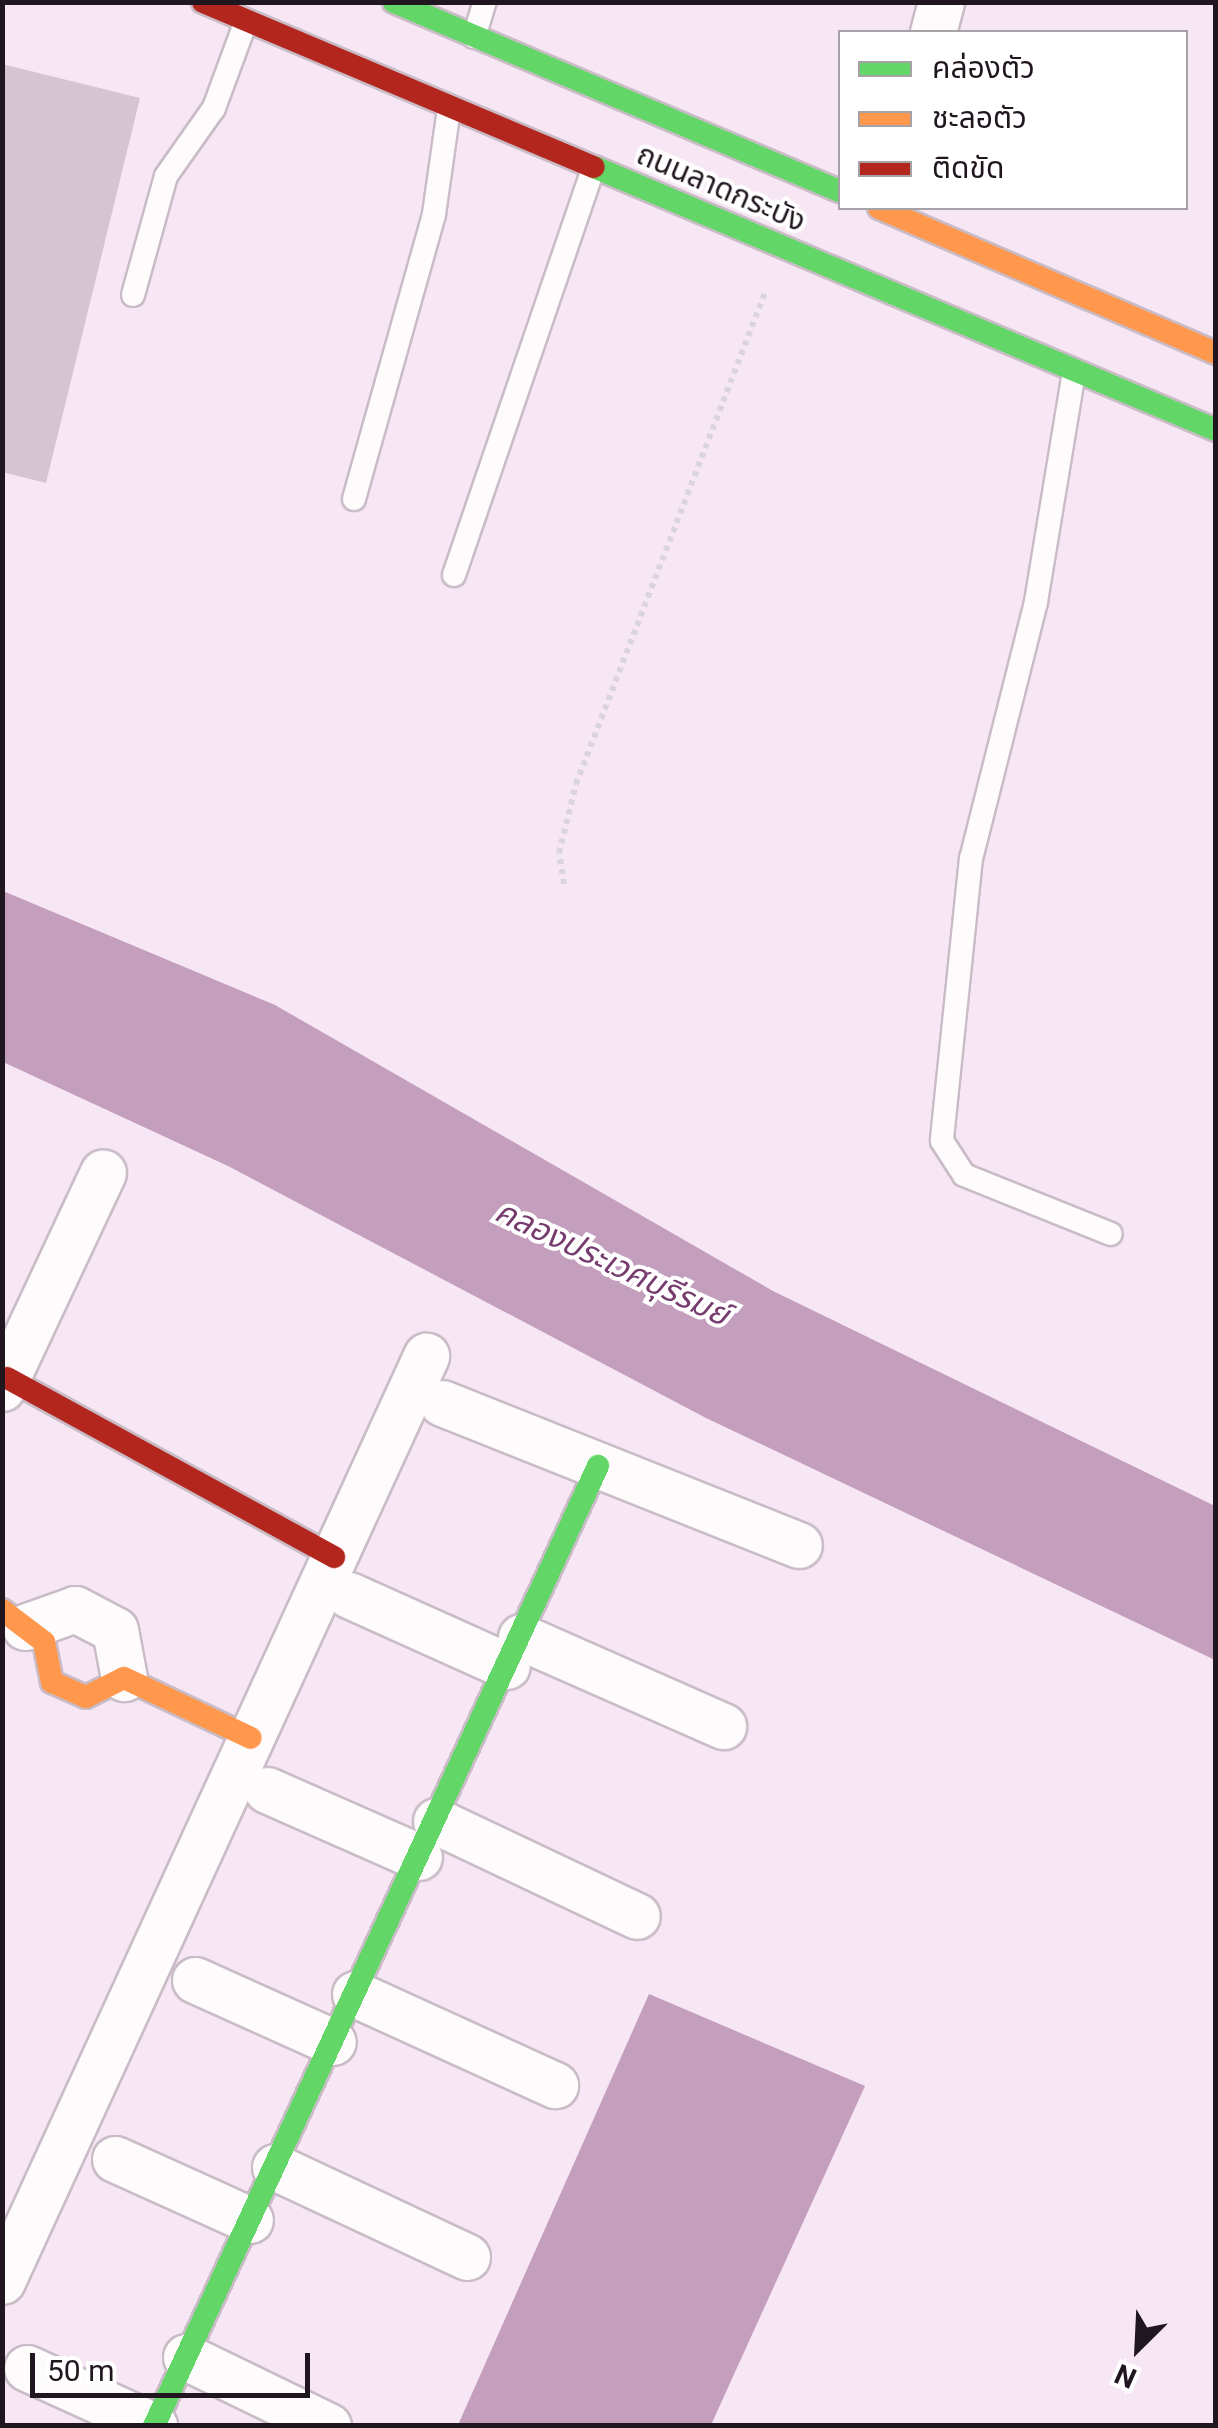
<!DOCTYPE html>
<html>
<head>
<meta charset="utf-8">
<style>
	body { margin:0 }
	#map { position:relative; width:1218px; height:2428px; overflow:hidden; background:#f7e6f4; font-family:Roboto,"Noto Sans Thai",sans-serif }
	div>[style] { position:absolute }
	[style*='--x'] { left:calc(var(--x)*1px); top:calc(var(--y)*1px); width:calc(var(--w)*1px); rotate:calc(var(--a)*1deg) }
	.water>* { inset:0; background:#c39ebd }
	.building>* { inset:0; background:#d5c5d3 }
	.path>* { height:6px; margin-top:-3px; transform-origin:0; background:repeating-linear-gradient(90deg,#dad5da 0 5px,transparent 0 10px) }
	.roads { filter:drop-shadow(2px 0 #c9bcc6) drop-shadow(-2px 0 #c9bcc6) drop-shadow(0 2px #c9bcc6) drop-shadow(0 -2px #c9bcc6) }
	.lane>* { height:22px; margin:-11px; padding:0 11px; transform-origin:11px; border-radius:11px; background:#fefbfd }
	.street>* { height:45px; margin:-22.5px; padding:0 22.5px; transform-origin:22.5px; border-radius:22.5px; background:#fefbfd }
	.fast>* { height:22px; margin:-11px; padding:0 11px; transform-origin:11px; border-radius:11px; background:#63d668 }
	.slow>* { height:22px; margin:-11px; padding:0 11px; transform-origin:11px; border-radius:11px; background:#ff974d }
	.jam>* { height:22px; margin:-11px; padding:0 11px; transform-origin:11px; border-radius:11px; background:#b3261e }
	span { translate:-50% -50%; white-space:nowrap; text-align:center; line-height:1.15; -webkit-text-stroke:8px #fff; paint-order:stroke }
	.street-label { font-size:30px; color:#20161f }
	.water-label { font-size:32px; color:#763c6e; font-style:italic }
	.frame { position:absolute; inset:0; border:5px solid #20161f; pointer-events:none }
	.legend { position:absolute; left:838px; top:30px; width:350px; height:180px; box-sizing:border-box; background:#fff; border:2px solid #a6a2a5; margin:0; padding:12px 18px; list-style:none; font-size:30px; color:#20161f }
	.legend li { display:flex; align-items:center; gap:20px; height:50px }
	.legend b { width:50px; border:2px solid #a6a2a5 }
	.north { position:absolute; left:1088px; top:2298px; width:100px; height:100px; -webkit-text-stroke:8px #fff; paint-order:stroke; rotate:204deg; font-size:28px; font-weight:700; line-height:40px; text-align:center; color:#20161f }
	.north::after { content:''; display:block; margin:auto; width:35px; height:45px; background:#20161f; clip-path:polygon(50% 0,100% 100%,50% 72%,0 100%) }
	.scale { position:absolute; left:30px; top:2353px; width:280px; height:45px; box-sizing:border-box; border:5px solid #20161f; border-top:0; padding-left:12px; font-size:30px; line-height:35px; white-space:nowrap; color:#20161f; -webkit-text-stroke:8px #fff; paint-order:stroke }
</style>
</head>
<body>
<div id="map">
	<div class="water">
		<i style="clip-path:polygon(3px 891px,275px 1005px,773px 1291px,1215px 1506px,1215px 1660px,706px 1418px,228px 1166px,3px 1062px)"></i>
		<i style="clip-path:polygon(649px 1994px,865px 2086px,711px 2425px,458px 2425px)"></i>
	</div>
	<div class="building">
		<i style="clip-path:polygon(2px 64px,140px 98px,46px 483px,2px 472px)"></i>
	</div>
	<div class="path">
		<i style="--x:564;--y:884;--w:31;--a:-99"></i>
		<i style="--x:559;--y:853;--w:71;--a:-76.2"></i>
		<i style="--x:576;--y:784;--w:529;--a:-68.96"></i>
	</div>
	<div class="roads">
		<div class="lane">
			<i style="--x:474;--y:37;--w:37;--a:-73"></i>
			<i style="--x:133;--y:295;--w:123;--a:-74.5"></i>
			<i style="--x:166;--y:176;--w:83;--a:-54.8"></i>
			<i style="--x:214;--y:108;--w:93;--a:-69.8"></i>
			<i style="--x:1074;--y:372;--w:233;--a:99.4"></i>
			<i style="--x:1036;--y:602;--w:264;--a:104.2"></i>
			<i style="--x:971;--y:858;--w:284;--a:95.9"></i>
			<i style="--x:942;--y:1141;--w:40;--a:57.1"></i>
			<i style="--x:964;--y:1175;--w:158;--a:21.9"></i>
			<i style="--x:354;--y:499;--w:296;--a:-74.3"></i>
			<i style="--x:434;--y:214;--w:107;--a:-81.9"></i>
			<i style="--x:454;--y:575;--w:431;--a:-71.1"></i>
		</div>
		<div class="street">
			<i style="--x:933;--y:32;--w:31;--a:-75"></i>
			<i style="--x:2;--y:1388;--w:238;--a:-64.9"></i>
			<i style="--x:442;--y:1403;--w:384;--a:21.7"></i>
			<i style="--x:349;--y:1595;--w:173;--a:24.2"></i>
			<i style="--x:25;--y:1627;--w:53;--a:-19.8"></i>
			<i style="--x:75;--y:1609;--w:45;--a:27.7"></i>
			<i style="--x:115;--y:1630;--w:49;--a:79.4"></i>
			<i style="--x:521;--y:1637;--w:221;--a:23.8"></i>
			<i style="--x:267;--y:1790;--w:166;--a:23.8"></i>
			<i style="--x:436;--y:1821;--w:222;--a:25.3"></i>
			<i style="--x:195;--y:1980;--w:151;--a:24.2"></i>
			<i style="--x:355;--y:1994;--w:220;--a:24.5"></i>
			<i style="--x:115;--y:2159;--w:148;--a:24.3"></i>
			<i style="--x:275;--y:2167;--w:212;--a:25.1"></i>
			<i style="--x:2;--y:2281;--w:1018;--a:-65.37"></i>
			<i style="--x:186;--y:2357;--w:158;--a:25.9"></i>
			<i style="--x:27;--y:2368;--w:140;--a:24.5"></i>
		</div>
		<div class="fast">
			<i style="--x:394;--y:2;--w:484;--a:23"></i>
			<i style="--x:594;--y:167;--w:675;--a:22.92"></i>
			<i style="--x:154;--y:2426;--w:1058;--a:-65.18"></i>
		</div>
		<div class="slow">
			<i style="--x:879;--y:208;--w:367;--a:23.3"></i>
			<i style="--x:2;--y:1610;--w:53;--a:37.3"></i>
			<i style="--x:44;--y:1642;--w:41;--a:78.7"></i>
			<i style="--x:52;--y:1682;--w:37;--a:24"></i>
			<i style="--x:86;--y:1697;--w:42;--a:-26.6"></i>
			<i style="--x:124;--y:1678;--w:140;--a:25.3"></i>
		</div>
		<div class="jam">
			<i style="--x:203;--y:2;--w:424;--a:22.9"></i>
			<i style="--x:7;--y:1378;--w:373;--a:28.7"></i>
		</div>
	</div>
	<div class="street-label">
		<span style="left:721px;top:188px;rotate:23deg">ถนนลาดกระบัง</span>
	</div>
	<div class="water-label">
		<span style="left:612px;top:1263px;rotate:25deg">คลองประเวศบุรีรมย์</span>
	</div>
	<div class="frame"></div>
	<ul class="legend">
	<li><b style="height:12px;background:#63d668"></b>คล่องตัว</li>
	<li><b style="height:12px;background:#ff974d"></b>ชะลอตัว</li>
	<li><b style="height:12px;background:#b3261e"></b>ติดขัด</li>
	</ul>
	<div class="north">N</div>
	<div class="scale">50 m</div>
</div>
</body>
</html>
